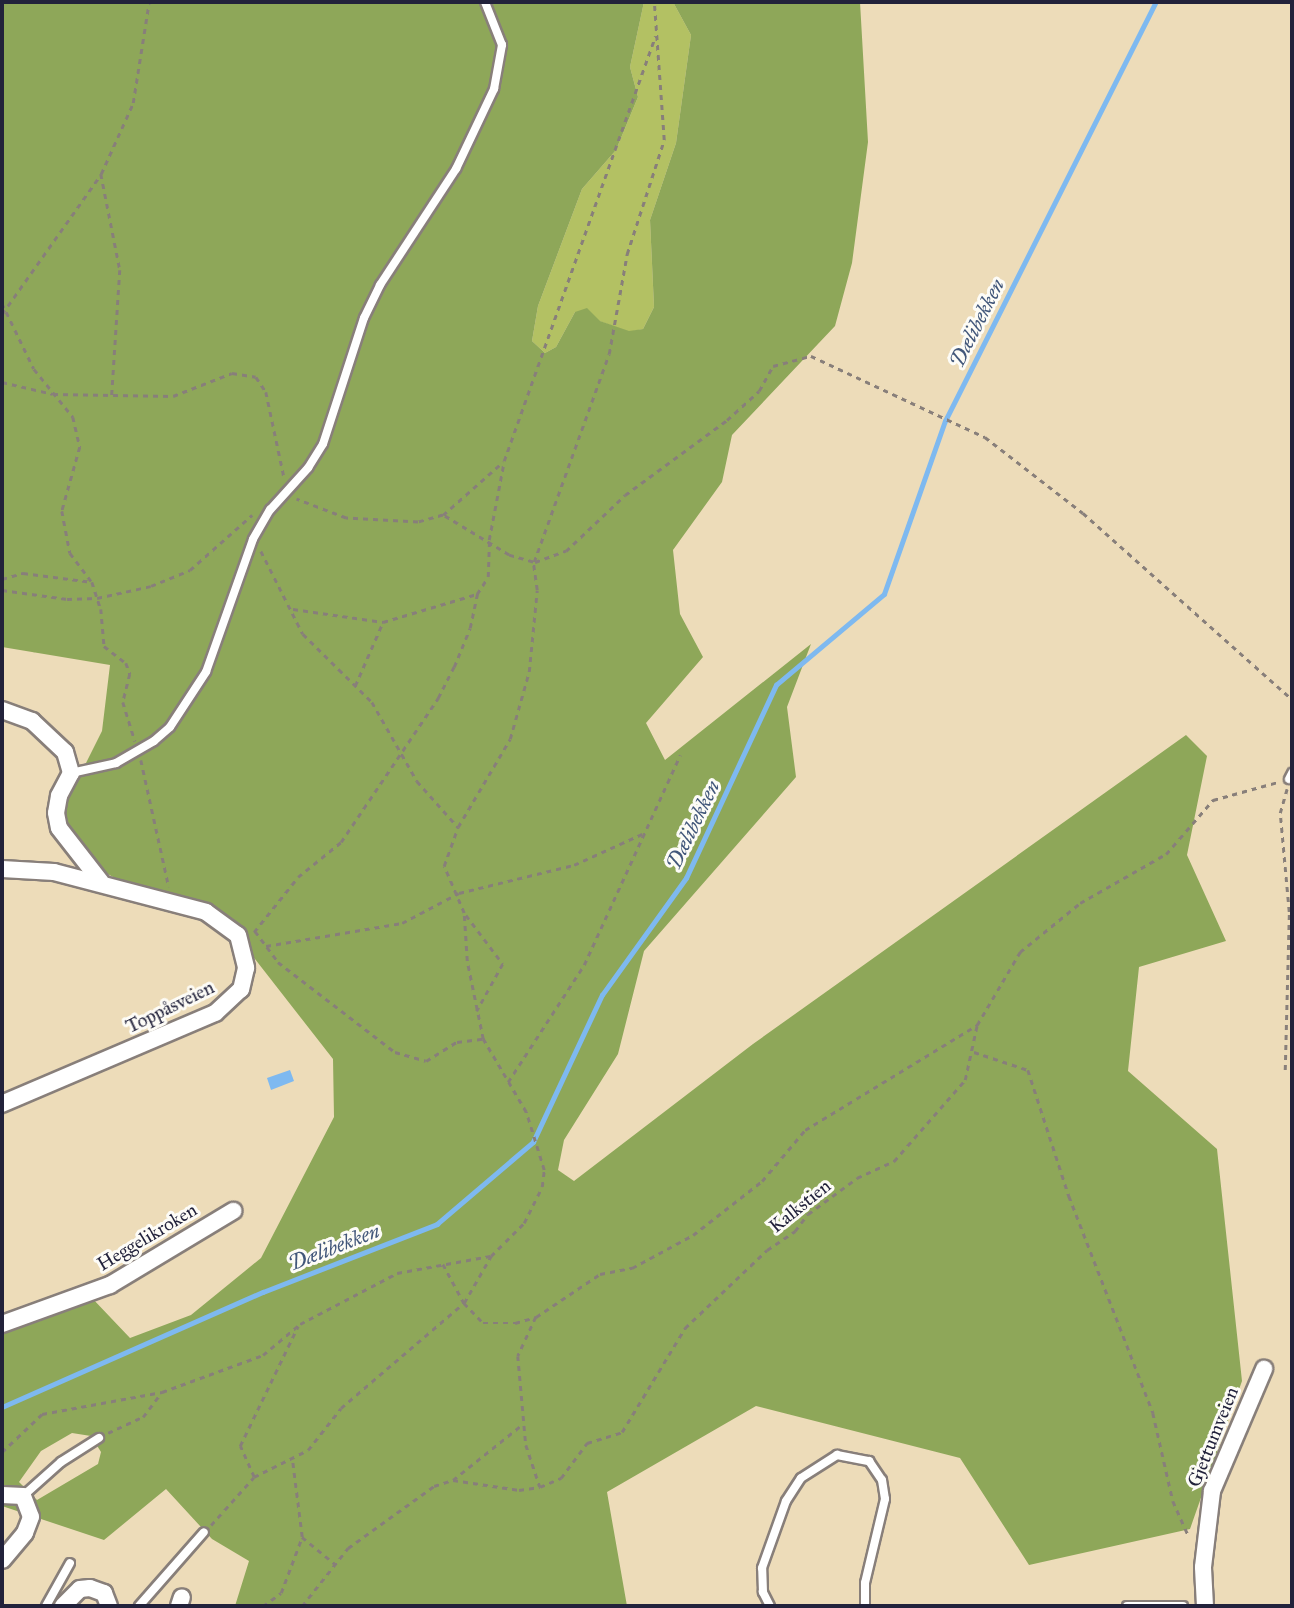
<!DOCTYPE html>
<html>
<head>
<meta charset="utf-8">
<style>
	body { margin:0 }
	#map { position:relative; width:1294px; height:1608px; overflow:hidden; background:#eddcb9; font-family:"IM FELL Great Primer",serif }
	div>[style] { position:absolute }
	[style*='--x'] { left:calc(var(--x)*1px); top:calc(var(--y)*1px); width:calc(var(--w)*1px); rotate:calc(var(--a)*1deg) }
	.green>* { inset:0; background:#b3c163 }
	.forest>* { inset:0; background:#8ea759 }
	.water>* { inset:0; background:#7eb9f0 }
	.stream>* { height:4.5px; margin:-2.25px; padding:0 2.25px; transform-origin:2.25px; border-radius:2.25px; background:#7eb9f0 }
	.path>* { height:2.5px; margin-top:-1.25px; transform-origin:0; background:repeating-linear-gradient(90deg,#887f7a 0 5px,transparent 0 10px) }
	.roads { filter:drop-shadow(2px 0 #887f7a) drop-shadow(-2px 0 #887f7a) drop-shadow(0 2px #887f7a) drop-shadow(0 -2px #887f7a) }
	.service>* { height:8px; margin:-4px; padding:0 4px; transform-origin:4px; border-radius:4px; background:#fff }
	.minor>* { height:16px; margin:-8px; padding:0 8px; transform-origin:8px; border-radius:8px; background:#fff }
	span { translate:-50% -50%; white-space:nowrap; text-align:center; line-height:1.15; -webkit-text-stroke:6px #fdfcf7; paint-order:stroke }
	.street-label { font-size:19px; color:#22223b }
	.water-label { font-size:21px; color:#42577a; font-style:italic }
	.frame { position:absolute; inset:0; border:4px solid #22223b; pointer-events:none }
</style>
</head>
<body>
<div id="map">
	<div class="green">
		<i style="clip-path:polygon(644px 2px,673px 2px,691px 35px,676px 143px,650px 220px,654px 307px,643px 329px,629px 332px,575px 312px,556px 347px,545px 353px,532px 341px,538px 306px,582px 189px,616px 150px,638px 97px,630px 67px)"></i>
	</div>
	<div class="forest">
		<i style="clip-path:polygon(evenodd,2px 2px,644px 2px,630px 67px,638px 97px,616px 150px,582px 189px,538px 306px,532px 341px,545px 353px,556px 347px,575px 312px,587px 308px,600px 321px,629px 331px,643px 329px,654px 307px,650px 220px,676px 143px,691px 35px,673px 2px,860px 2px,868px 142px,852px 263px,835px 326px,732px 435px,722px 482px,673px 550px,680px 614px,703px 657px,646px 723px,665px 760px,811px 644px,787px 707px,796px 777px,644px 951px,618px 1054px,564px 1140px,558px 1170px,574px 1181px,753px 1044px,1186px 735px,1207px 756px,1187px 855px,1226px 941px,1139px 967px,1128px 1071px,1217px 1149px,1242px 1381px,1190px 1529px,1029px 1565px,960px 1458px,756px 1406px,607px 1492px,627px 1606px,235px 1606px,249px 1561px,212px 1539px,166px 1489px,104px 1540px,2px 1506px,2px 1325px,91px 1297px,130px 1338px,191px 1315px,261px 1258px,334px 1117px,333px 1059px,251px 954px,233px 919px,207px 905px,120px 881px,99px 869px,76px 845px,60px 815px,102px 731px,110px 665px,2px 647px,2px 2px,72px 1433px,91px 1436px,101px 1452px,98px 1464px,37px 1500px,19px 1482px,41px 1451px,72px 1433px)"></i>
	</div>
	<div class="water">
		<i style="clip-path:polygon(290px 1070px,294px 1081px,271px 1090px,267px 1078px)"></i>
	</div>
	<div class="stream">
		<i style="--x:2;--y:1407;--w:285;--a:-23.8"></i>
		<i style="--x:263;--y:1292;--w:187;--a:-21.3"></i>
		<i style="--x:437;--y:1224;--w:126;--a:-40.5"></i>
		<i style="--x:533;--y:1142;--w:162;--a:-64.9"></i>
		<i style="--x:602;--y:995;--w:144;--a:-54.3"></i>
		<i style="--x:686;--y:878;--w:213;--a:-65"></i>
		<i style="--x:776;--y:685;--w:141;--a:-40.1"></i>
		<i style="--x:884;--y:594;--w:183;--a:-70.6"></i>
		<i style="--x:945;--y:421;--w:469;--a:-63.3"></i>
	</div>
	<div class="path">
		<i style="--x:101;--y:174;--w:98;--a:78.8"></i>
		<i style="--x:120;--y:270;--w:125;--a:93.7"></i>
		<i style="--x:2;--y:303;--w:73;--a:64.1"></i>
		<i style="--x:34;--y:369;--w:62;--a:50.9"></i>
		<i style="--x:73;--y:417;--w:31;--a:77"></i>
		<i style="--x:80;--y:447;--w:66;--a:105.7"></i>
		<i style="--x:62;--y:511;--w:43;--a:79.2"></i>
		<i style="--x:70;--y:553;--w:36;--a:53"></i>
		<i style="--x:92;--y:582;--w:28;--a:72"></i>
		<i style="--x:101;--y:609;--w:37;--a:85"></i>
		<i style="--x:104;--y:646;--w:28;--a:38"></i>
		<i style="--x:126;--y:663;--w:12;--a:70"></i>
		<i style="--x:130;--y:674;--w:29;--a:104"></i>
		<i style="--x:123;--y:702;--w:41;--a:72.9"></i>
		<i style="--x:2;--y:314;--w:171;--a:-54.7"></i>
		<i style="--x:101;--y:174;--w:78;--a:-65.7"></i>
		<i style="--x:133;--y:103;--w:102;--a:-81"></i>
		<i style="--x:2;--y:382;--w:52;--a:13.2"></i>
		<i style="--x:53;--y:394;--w:120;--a:1"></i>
		<i style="--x:173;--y:396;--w:63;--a:-21.3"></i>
		<i style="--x:232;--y:373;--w:24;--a:9"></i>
		<i style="--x:256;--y:377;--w:18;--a:56"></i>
		<i style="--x:266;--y:392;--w:87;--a:78"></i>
		<i style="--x:443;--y:515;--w:80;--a:-41.5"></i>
		<i style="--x:261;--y:551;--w:93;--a:63.2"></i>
		<i style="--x:303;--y:634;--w:97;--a:44.6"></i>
		<i style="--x:372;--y:702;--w:91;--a:60.3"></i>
		<i style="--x:417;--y:781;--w:62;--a:48.3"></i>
		<i style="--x:534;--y:562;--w:221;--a:-70.2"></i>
		<i style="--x:609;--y:354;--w:102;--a:-79.8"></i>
		<i style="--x:627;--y:254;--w:120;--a:-72"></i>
		<i style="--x:664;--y:140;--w:138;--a:-94.1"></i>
		<i style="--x:535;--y:562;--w:33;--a:-20"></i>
		<i style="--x:566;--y:551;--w:81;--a:-43.5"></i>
		<i style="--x:625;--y:495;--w:127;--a:-36.3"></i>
		<i style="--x:727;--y:420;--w:43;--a:-42.2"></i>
		<i style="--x:759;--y:391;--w:29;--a:-61"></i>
		<i style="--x:773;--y:366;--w:39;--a:-15"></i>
		<i style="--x:811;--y:356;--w:192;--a:25"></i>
		<i style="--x:985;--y:437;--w:124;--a:37.8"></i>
		<i style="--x:1083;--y:513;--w:280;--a:41.7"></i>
		<i style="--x:2;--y:579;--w:22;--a:-16"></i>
		<i style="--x:23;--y:573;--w:70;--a:7.4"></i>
		<i style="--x:2;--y:590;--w:66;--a:7.9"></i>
		<i style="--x:67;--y:599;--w:30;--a:-2"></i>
		<i style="--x:97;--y:598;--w:55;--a:-12.5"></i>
		<i style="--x:151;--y:586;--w:42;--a:-22.3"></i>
		<i style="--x:190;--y:570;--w:83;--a:-41.6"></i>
		<i style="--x:293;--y:609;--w:91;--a:8.2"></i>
		<i style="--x:383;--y:622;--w:98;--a:-16.6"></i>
		<i style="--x:355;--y:686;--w:70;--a:-66.4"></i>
		<i style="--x:141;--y:760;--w:130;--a:77.6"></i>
		<i style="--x:466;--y:915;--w:61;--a:52.9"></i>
		<i style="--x:503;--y:964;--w:54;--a:119"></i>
		<i style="--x:255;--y:931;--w:39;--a:53"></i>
		<i style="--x:278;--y:962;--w:148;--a:37.6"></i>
		<i style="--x:395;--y:1052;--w:32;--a:16"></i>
		<i style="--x:426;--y:1061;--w:36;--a:-32"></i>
		<i style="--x:457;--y:1042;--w:26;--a:-7"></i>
		<i style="--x:254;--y:932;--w:70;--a:-51.3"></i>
		<i style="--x:298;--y:877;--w:55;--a:-39.1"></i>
		<i style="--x:341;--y:842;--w:174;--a:-56"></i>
		<i style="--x:438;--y:698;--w:35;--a:-63"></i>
		<i style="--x:454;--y:667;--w:42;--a:-67.7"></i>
		<i style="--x:470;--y:628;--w:35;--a:-78"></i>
		<i style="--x:477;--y:594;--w:20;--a:-57"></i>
		<i style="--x:488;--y:577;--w:37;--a:-88"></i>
		<i style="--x:489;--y:540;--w:80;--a:-79.2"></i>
		<i style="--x:504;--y:461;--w:451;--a:-70.4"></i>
		<i style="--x:266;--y:946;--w:138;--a:-9.6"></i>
		<i style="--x:402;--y:923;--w:64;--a:-27.8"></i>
		<i style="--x:459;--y:893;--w:118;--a:-13.7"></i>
		<i style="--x:574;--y:865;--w:75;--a:-24.5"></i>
		<i style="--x:974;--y:1052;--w:57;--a:18.4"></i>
		<i style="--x:1028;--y:1070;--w:133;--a:72"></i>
		<i style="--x:1069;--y:1196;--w:233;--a:68.8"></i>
		<i style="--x:1153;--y:1413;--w:90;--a:77.2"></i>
		<i style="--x:1173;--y:1501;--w:39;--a:66"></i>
		<i style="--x:1285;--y:1070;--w:158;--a:-88.5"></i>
		<i style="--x:1289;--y:912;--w:99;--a:-95.2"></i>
		<i style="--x:1280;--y:813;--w:25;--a:-74"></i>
		<i style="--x:508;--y:1082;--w:140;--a:-57"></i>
		<i style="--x:584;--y:965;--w:231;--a:-65.4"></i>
		<i style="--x:443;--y:1264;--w:44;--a:61.7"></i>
		<i style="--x:464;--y:1303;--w:28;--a:46"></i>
		<i style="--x:483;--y:1323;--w:32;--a:0"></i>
		<i style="--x:515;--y:1323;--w:22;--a:-16"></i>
		<i style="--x:536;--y:1317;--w:77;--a:-33.9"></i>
		<i style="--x:600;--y:1274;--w:33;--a:-11"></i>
		<i style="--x:632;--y:1268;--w:69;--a:-28.4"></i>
		<i style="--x:693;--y:1235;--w:88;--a:-38"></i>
		<i style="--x:762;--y:1181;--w:67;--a:-49.9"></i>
		<i style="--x:805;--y:1130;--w:202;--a:-31.4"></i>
		<i style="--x:536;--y:1317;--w:43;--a:114.8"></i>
		<i style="--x:518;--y:1356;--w:89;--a:84.9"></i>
		<i style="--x:526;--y:1445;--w:44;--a:71.6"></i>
		<i style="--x:108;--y:1433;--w:38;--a:-25"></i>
		<i style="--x:143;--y:1417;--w:31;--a:-53"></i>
		<i style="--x:2;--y:1452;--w:55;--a:-43.5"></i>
		<i style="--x:42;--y:1414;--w:122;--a:-10.4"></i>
		<i style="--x:162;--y:1392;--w:108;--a:-20.1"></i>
		<i style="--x:263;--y:1355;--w:48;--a:-40"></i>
		<i style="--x:300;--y:1324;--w:110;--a:-27.7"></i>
		<i style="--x:397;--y:1273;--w:96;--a:-10.3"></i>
		<i style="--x:254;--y:1477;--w:34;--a:-114"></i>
		<i style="--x:240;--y:1446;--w:133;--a:-64.2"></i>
		<i style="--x:453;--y:1480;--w:90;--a:-38.7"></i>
		<i style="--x:211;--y:1525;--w:64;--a:-48.1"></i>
		<i style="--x:254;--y:1477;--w:60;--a:-26.6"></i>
		<i style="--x:308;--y:1450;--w:53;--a:-51.8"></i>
		<i style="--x:341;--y:1408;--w:162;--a:-40.5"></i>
		<i style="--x:464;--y:1303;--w:54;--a:-60.1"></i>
		<i style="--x:491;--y:1256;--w:47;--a:-45"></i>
		<i style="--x:524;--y:1223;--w:40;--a:-63.4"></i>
		<i style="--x:542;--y:1187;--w:17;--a:-83"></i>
		<i style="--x:544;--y:1170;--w:61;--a:-107.2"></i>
		<i style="--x:526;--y:1112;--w:85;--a:-120.5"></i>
		<i style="--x:483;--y:1039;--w:80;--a:-101.6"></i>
		<i style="--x:467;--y:961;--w:48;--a:-93.6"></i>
		<i style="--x:464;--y:913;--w:51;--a:-113.1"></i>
		<i style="--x:444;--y:866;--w:41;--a:-70.3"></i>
		<i style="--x:458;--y:827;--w:102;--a:-59.4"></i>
		<i style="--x:510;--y:739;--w:70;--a:-74.2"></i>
		<i style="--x:529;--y:672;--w:82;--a:-84.4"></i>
		<i style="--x:537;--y:590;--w:28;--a:-98"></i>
		<i style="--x:533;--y:562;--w:25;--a:-164"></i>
		<i style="--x:509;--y:555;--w:77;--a:-148.8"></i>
		<i style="--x:443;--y:515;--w:26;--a:164"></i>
		<i style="--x:418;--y:522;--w:72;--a:-176.8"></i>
		<i style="--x:346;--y:518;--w:53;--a:-159.2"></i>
		<i style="--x:302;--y:1537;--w:43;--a:39.3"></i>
		<i style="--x:263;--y:1606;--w:22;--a:-36"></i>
		<i style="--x:281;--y:1593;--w:60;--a:-69.4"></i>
		<i style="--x:302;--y:1537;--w:80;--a:-97.2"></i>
		<i style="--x:302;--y:1606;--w:74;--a:-51.6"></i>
		<i style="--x:348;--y:1548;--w:106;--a:-35.8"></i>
		<i style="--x:434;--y:1486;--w:20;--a:-18"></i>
		<i style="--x:453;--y:1480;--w:67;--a:8.6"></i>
		<i style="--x:519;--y:1490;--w:21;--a:-8"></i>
		<i style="--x:540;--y:1487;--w:23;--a:-23"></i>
		<i style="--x:561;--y:1478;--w:44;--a:-53.4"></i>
		<i style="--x:587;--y:1443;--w:37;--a:-17"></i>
		<i style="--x:622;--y:1432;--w:122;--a:-58.8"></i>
		<i style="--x:685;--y:1328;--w:113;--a:-43.6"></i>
		<i style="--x:767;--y:1250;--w:34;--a:-34"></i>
		<i style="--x:795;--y:1231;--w:21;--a:-53"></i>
		<i style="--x:808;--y:1214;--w:61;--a:-36.3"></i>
		<i style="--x:857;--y:1178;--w:41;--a:-24.7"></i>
		<i style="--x:894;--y:1161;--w:108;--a:-48.8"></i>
		<i style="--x:965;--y:1080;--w:56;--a:-77.7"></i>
		<i style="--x:977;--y:1025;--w:85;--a:-59.5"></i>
		<i style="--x:1020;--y:952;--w:77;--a:-39.2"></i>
		<i style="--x:1080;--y:903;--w:99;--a:-29.7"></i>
		<i style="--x:1166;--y:854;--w:72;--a:-49"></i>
		<i style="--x:1213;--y:800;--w:67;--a:-15.5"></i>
	</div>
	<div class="roads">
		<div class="service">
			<i style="--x:71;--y:773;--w:46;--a:-12.5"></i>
			<i style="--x:116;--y:763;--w:44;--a:-30.1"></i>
			<i style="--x:154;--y:741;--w:21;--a:-41"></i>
			<i style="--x:170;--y:727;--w:66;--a:-56.8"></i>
			<i style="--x:206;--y:672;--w:141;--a:-70.5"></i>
			<i style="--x:253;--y:539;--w:34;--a:-60"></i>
			<i style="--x:270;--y:510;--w:57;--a:-47.9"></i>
			<i style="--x:308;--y:468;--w:28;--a:-58"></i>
			<i style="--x:323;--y:444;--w:133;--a:-72"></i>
			<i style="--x:364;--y:318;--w:37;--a:-64"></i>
			<i style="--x:380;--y:285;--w:139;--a:-56.8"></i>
			<i style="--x:456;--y:169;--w:89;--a:-64.6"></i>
			<i style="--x:494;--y:89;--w:45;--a:-79.7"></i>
			<i style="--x:502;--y:45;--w:46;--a:-111.6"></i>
			<i style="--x:1289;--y:779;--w:7;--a:-63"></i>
			<i style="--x:23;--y:1496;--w:51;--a:-41.8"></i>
			<i style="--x:61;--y:1462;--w:45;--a:-32.3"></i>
			<i style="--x:46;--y:1606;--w:49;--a:-60.8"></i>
			<i style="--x:139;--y:1606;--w:98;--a:-48.7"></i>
			<i style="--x:770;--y:1606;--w:16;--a:-117"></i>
			<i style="--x:763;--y:1592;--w:24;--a:-92"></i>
			<i style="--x:762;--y:1568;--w:71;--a:-70.3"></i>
			<i style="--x:786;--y:1501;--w:27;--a:-57"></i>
			<i style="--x:801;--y:1478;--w:43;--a:-32.6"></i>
			<i style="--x:837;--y:1455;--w:33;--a:11"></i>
			<i style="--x:869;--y:1461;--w:23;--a:56"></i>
			<i style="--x:882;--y:1480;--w:19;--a:81"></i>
			<i style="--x:885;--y:1499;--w:86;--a:103.4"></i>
			<i style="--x:865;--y:1583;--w:23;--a:90"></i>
			<i style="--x:1127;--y:1606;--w:56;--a:0"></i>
		</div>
		<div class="minor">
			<i style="--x:2;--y:710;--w:32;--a:20"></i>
			<i style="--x:32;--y:721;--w:45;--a:43.2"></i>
			<i style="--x:65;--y:752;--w:22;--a:74"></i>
			<i style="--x:71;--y:773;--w:26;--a:118"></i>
			<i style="--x:59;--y:796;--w:17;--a:100"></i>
			<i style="--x:56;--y:813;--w:15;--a:79"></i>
			<i style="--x:59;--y:828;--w:68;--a:52.1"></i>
			<i style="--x:2;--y:869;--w:52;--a:3.3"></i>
			<i style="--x:54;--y:872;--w:157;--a:14.7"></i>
			<i style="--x:206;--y:912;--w:39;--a:36"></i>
			<i style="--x:238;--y:935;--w:34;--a:76"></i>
			<i style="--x:246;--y:968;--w:22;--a:103"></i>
			<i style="--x:241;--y:989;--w:35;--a:137"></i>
			<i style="--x:215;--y:1013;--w:232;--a:156.9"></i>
			<i style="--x:2;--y:1324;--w:115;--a:-19.9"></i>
			<i style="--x:110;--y:1285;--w:144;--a:-31"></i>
			<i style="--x:2;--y:1495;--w:21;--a:3"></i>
			<i style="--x:23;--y:1496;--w:22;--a:69"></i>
			<i style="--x:31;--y:1517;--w:17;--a:111"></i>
			<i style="--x:25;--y:1533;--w:35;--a:130"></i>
			<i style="--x:63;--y:1606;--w:24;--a:-45"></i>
			<i style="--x:80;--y:1589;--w:10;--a:-6"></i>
			<i style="--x:90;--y:1588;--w:15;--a:20"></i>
			<i style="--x:104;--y:1593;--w:14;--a:69"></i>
			<i style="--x:179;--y:1606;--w:9;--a:-72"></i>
			<i style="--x:1205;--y:1606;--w:39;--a:-93"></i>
			<i style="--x:1203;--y:1567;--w:77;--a:-83.2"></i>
			<i style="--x:1212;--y:1491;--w:133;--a:-66.9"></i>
		</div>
	</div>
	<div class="street-label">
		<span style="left:170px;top:1007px;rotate:-26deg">Toppåsveien</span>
		<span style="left:800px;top:1206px;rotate:-39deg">Kalkstien</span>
		<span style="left:147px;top:1237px;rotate:-31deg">Heggelikroken</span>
		<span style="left:1213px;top:1437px;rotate:-68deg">Gjettumveien</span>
	</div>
	<div class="water-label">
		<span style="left:977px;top:323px;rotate:-63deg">Dælibekken</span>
		<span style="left:693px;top:825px;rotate:-64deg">Dælibekken</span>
		<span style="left:334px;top:1247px;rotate:-21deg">Dælibekken</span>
	</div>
	<div class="frame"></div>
</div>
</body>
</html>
